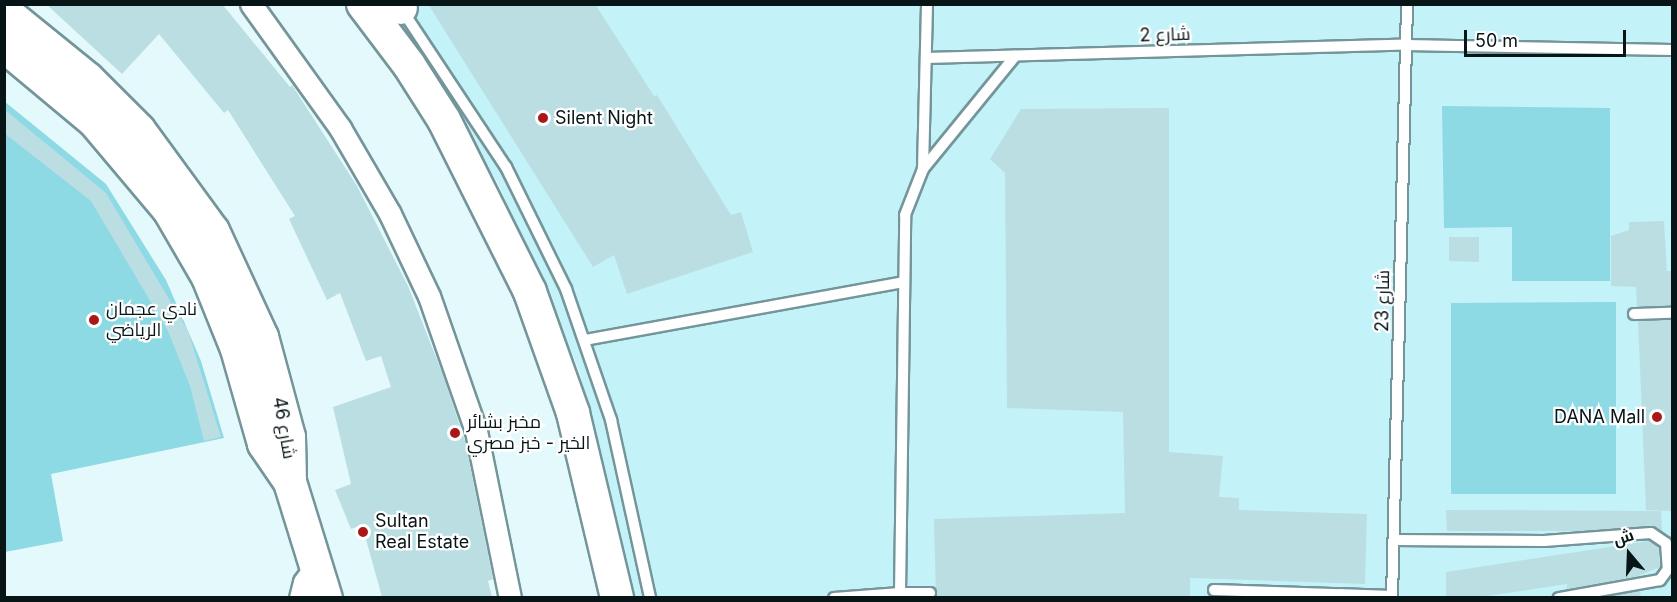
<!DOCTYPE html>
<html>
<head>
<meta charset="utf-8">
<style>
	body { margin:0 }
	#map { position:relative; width:1677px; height:602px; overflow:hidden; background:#e4f9fc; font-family:Inter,Cairo,sans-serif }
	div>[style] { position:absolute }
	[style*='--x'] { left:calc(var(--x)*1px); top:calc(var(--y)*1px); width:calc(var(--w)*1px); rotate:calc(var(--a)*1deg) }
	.built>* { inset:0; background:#c4f2f9 }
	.green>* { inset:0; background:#8dd9e4 }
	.building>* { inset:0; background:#bbdee3 }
	.roads { filter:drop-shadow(2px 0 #74959a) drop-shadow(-2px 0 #74959a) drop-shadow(0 2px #74959a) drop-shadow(0 -2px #74959a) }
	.service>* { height:10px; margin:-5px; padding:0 5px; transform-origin:5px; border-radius:5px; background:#fff }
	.minor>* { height:21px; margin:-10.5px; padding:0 10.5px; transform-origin:10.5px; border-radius:10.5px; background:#fff }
	.secondary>* { height:32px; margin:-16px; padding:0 16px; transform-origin:16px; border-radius:16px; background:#fff }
	.dots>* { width:16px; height:16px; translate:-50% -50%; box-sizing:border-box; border:3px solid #fff; border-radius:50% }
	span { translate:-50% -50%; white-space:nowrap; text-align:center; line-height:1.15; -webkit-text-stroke:4.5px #fff; paint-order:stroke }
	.street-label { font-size:18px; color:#081517 }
	.poi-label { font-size:18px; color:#081517 }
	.left { translate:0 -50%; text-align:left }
	.right { translate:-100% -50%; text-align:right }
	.frame { position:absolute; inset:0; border:6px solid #081517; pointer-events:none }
	.north { position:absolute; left:1599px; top:524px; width:60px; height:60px; -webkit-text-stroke:4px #fff; paint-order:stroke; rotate:341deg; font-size:16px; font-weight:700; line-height:24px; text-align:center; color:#081517 }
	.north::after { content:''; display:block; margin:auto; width:21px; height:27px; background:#081517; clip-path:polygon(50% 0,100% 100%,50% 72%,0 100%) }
	.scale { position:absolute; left:1464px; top:30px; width:162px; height:27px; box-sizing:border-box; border:3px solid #081517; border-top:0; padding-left:8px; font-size:18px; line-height:21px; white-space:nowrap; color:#081517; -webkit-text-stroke:4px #fff; paint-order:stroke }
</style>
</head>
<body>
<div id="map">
	<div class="built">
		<i style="clip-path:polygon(377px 5px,1672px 5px,1672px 597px,632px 597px,612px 524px,579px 370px,498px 183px)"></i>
	</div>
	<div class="green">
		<i style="clip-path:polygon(4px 101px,106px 184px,166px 280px,201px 361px,224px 438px,51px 474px,63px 541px,5px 552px)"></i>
		<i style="clip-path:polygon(1442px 106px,1610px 108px,1610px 281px,1512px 281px,1512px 212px,1512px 227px,1444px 228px)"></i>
		<i style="clip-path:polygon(1616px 302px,1616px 494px,1451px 494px,1451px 303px)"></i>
	</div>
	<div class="building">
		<i style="clip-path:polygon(46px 4px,222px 4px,290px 87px,292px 85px,357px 186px,408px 286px,443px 375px,465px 441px,493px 579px,488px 581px,492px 597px,382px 597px,362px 525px,351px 529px,335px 490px,351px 484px,333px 407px,391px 387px,381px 356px,366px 361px,340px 293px,327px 300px,289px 219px,295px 216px,228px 110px,224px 113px,159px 34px,122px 74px)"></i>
		<i style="clip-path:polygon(428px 4px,595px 4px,654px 96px,657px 95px,731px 215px,741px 212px,753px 252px,627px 294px,614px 255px,593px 267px)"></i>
		<i style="clip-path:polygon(1169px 108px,1169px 452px,1223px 456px,1219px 497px,1239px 498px,1239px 510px,1367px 514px,1365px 584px,1190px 578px,1190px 597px,936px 597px,934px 519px,1125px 513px,1123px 412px,1007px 408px,1005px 173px,990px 159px,1021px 109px)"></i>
		<i style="clip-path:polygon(4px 109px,106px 193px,188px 331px,221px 437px,204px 441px,190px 386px,168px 331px,91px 201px,4px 133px)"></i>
		<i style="clip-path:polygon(1664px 221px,1667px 271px,1672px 271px,1672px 306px,1637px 306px,1636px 287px,1611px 286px,1611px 236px,1629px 230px,1629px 222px)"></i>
		<i style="clip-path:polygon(1449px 237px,1479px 237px,1479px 262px,1449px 261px)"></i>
		<i style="clip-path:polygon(1672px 320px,1672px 511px,1646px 510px,1638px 321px)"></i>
		<i style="clip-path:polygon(1446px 510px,1661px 511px,1662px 531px,1650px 526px,1582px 531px,1447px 531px)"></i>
		<i style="clip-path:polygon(1649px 541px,1659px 547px,1660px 567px,1638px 576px,1567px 589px,1567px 584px,1480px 597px,1446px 597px,1446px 572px)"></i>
		<i style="clip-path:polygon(1640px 591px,1641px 597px,1605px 597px)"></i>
	</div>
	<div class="roads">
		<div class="service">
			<i style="--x:402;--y:10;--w:188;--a:56.5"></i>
			<i style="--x:506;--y:167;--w:136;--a:63.8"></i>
			<i style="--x:566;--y:289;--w:139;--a:71"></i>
			<i style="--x:611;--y:420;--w:182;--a:77.6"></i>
			<i style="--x:926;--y:58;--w:480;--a:-1.6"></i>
			<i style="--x:1406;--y:45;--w:266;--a:1.1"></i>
			<i style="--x:923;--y:169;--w:165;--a:-88.6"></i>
			<i style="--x:1634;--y:314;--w:38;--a:-2"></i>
			<i style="--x:585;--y:340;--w:324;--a:-10.3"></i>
			<i style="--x:1394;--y:540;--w:150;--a:0.4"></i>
			<i style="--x:1544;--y:541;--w:107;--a:-4.3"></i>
			<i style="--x:1651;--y:533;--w:18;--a:34"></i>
			<i style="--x:1666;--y:543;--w:26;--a:86"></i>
			<i style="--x:1668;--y:569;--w:14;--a:126"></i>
			<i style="--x:1660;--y:580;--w:103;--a:169.9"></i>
			<i style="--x:1214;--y:590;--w:178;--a:1.9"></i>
			<i style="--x:900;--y:593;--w:30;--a:0"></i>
			<i style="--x:834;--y:598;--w:66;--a:-4.3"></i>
			<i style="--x:900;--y:593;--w:378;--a:-89.2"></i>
			<i style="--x:905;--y:215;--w:49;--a:-68.6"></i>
			<i style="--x:923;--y:169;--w:146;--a:-50.8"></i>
			<i style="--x:1392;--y:598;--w:594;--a:-88.55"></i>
		</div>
		<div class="minor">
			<i style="--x:251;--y:4;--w:153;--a:54.3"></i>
			<i style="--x:340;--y:128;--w:99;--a:59.8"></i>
			<i style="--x:390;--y:214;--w:91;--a:64.6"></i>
			<i style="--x:429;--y:296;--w:143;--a:70.8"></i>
			<i style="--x:476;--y:431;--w:170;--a:78.5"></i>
			<i style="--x:300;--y:598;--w:16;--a:-76"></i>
			<i style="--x:304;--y:582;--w:20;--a:-53"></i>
		</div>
		<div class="secondary">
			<i style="--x:363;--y:4;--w:76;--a:53"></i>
			<i style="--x:409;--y:65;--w:65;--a:57.5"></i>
			<i style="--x:444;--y:120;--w:192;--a:63.4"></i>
			<i style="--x:530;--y:292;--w:128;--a:70.4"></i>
			<i style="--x:573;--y:413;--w:190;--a:76.6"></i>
			<i style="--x:395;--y:4;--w:7;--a:34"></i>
			<i style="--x:4;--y:11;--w:108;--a:39"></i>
			<i style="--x:88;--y:79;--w:72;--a:45"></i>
			<i style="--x:139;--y:130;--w:125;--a:53.8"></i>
			<i style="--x:213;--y:231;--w:117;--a:65.2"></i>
			<i style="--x:262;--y:337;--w:104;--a:74.9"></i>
			<i style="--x:289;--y:437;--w:45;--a:88.7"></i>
			<i style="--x:290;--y:482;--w:121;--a:72.8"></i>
			<i style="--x:4;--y:46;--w:117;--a:39.8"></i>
			<i style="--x:94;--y:121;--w:116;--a:49.9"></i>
			<i style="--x:169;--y:210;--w:78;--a:59.8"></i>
			<i style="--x:208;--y:277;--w:78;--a:68.1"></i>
			<i style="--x:237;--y:349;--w:99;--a:74.1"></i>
			<i style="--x:264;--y:444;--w:46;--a:55.6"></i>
		</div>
	</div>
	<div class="dots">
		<i style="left:543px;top:118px;background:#aa1717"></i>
		<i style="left:94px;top:320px;background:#aa1717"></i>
		<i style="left:1657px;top:417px;background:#aa1717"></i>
		<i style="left:455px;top:433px;background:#aa1717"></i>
		<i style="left:363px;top:532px;background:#aa1717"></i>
	</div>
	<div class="street-label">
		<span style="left:1165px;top:35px;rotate:-2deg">شارع 2</span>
		<span style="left:1383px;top:301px;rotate:-89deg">شارع 23</span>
		<span style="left:284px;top:428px;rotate:80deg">شارع 46</span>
	</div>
	<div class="poi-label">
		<span class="left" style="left:555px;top:118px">Silent Night</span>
		<span class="left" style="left:106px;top:320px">نادي عجمان<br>الرياضي</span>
		<span class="right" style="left:1645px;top:417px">DANA Mall</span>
		<span class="left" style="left:467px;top:433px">مخبز بشائر<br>الخير - خبز مصري</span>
		<span class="left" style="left:375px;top:532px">Sultan<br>Real Estate</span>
	</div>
	<div class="frame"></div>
	<div class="north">ش</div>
	<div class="scale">50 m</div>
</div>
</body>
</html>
